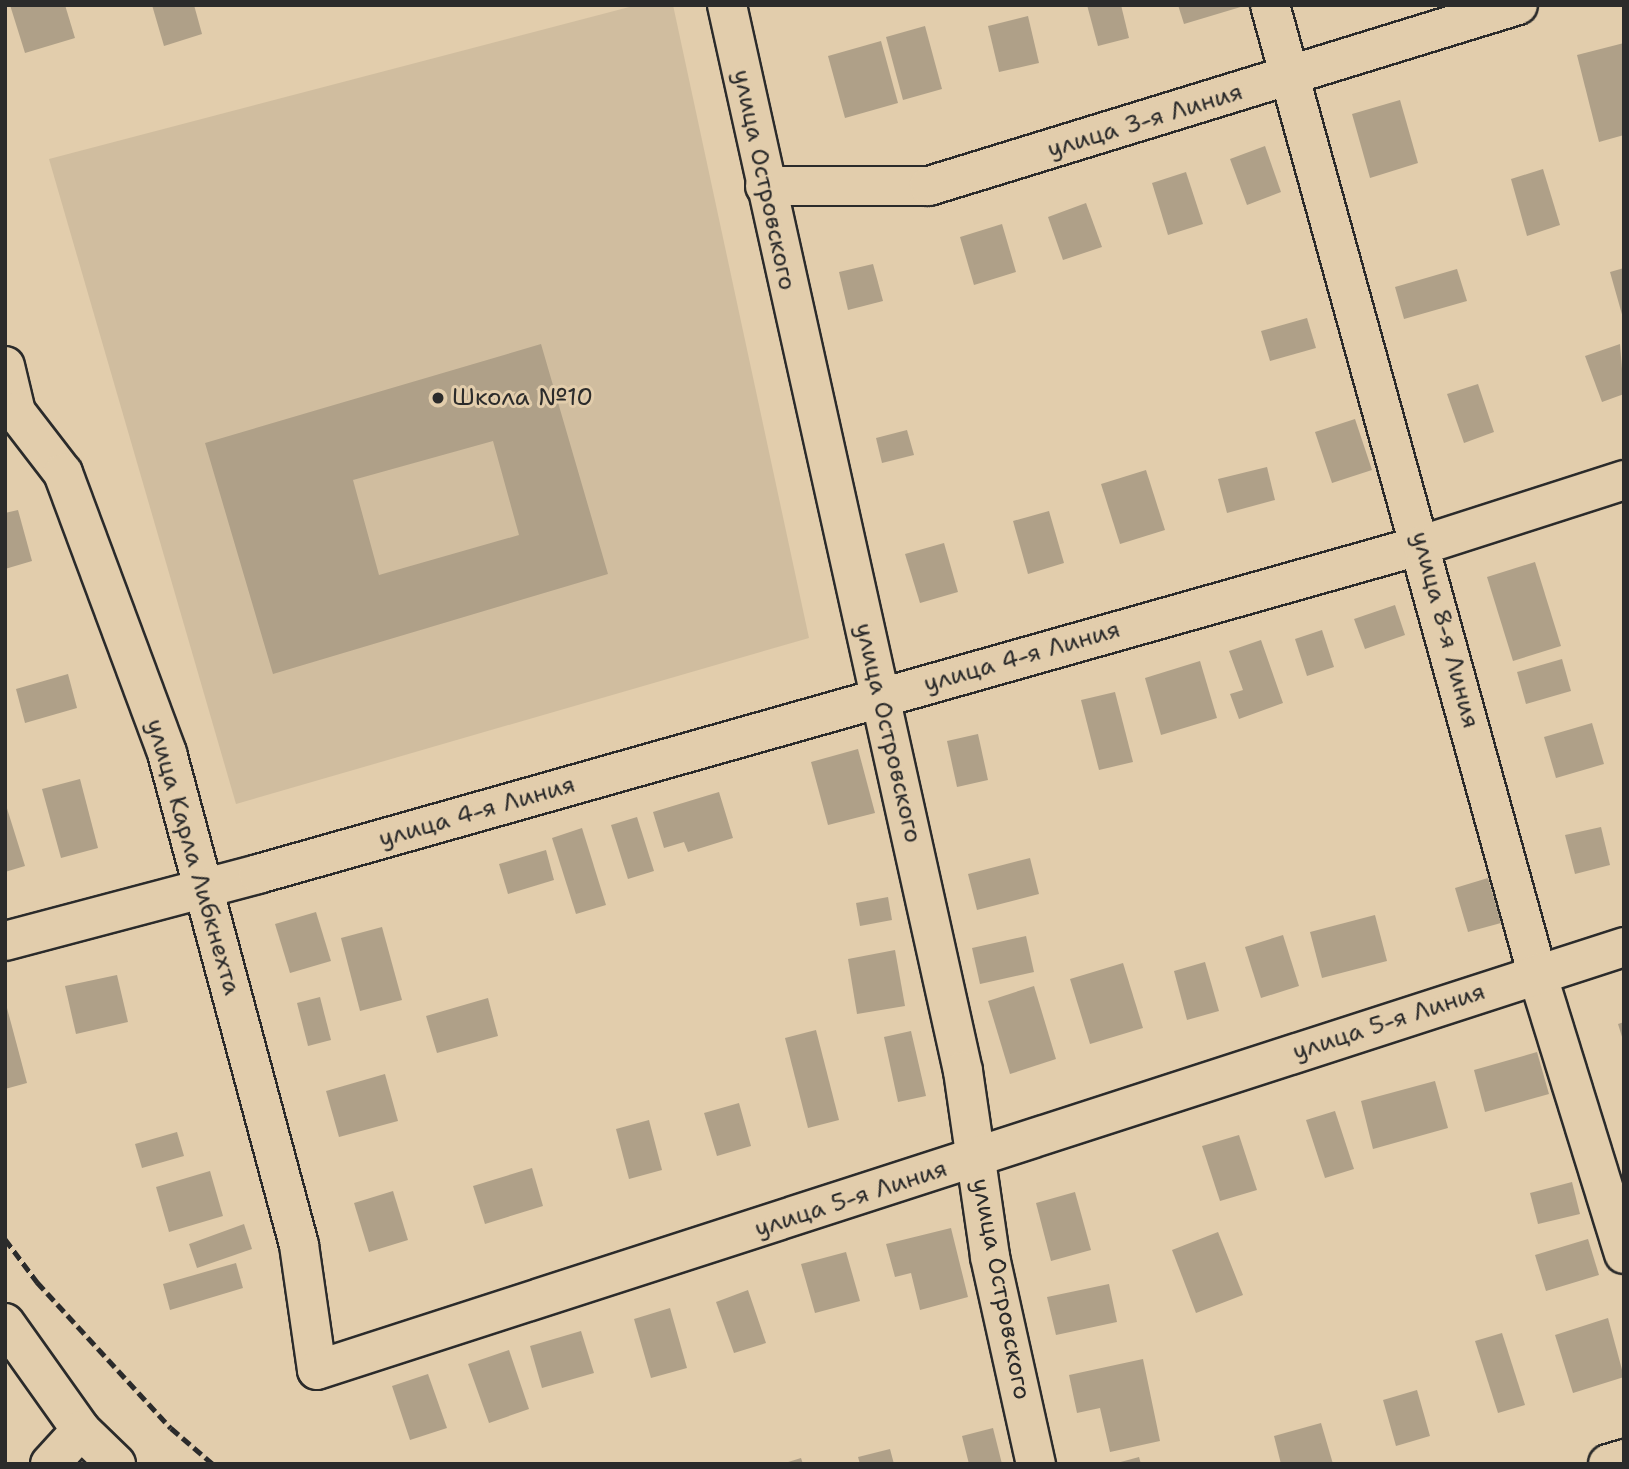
<!DOCTYPE html>
<html>
<head>
<meta charset="utf-8">
<style>
	body { margin:0 }
	#map { position:relative; width:1629px; height:1469px; overflow:hidden; background:#e2cdac; font-family:"Shantell Sans",sans-serif }
	div>[style] { position:absolute }
	[style*='--x'] { left:calc(var(--x)*1px); top:calc(var(--y)*1px); width:calc(var(--w)*1px); rotate:calc(var(--a)*1deg) }
	.built>* { inset:0; background:#d0bd9f }
	.building>* { inset:0; background:#afa088 }
	.roads { filter:drop-shadow(2px 0 #2b2b2b) drop-shadow(-2px 0 #2b2b2b) drop-shadow(0 2px #2b2b2b) drop-shadow(0 -2px #2b2b2b) }
	.street>* { height:38px; margin:-19px; padding:0 19px; transform-origin:19px; border-radius:19px; background:#e2cdac }
	.rail>* { height:5px; margin-top:-2.5px; transform-origin:0; background:repeating-linear-gradient(90deg,#2b2b2b 0 10px,transparent 0 15px) }
	.dots>* { width:19px; height:19px; translate:-50% -50%; box-sizing:border-box; border:4px solid #e2cdac; border-radius:50% }
	span { translate:-50% -50%; white-space:nowrap; text-align:center; line-height:1.15; -webkit-text-stroke:6px #e2cdac; paint-order:stroke }
	.street-label { font-size:24px; color:#2b2b2b }
	.poi-label { font-size:24px; color:#2b2b2b }
	.left { translate:0 -50%; text-align:left }
	.frame { position:absolute; inset:0; border:7px solid #2b2b2b; pointer-events:none }
</style>
</head>
<body>
<div id="map">
	<div class="built">
		<i style="clip-path:polygon(637px 5px,673px 5px,809px 638px,236px 804px,49px 159px)"></i>
	</div>
	<div class="building">
		<i style="clip-path:polygon(10px 5px,65px 5px,75px 38px,25px 53px)"></i>
		<i style="clip-path:polygon(152px 5px,194px 5px,202px 34px,164px 46px)"></i>
		<i style="clip-path:polygon(1087px 5px,1121px 5px,1129px 38px,1098px 46px)"></i>
		<i style="clip-path:polygon(1178px 5px,1244px 5px,1244px 6px,1184px 24px)"></i>
		<i style="clip-path:polygon(1028px 16px,1039px 63px,999px 72px,988px 26px)"></i>
		<i style="clip-path:polygon(925px 26px,942px 89px,903px 100px,886px 37px)"></i>
		<i style="clip-path:polygon(881px 41px,898px 103px,845px 118px,828px 56px)"></i>
		<i style="clip-path:polygon(1624px 43px,1624px 135px,1599px 142px,1577px 55px)"></i>
		<i style="clip-path:polygon(1400px 100px,1418px 163px,1370px 178px,1352px 114px)"></i>
		<i style="clip-path:polygon(1265px 146px,1281px 192px,1247px 205px,1230px 159px)"></i>
		<i style="clip-path:polygon(1543px 169px,1560px 225px,1527px 236px,1511px 179px)"></i>
		<i style="clip-path:polygon(1186px 172px,1203px 224px,1168px 235px,1152px 183px)"></i>
		<i style="clip-path:polygon(1086px 203px,1102px 247px,1063px 260px,1048px 217px)"></i>
		<i style="clip-path:polygon(1002px 224px,1016px 272px,974px 285px,960px 237px)"></i>
		<i style="clip-path:polygon(873px 264px,883px 301px,848px 310px,839px 272px)"></i>
		<i style="clip-path:polygon(1624px 268px,1624px 318px,1623px 318px,1610px 272px)"></i>
		<i style="clip-path:polygon(1457px 269px,1467px 301px,1404px 319px,1395px 287px)"></i>
		<i style="clip-path:polygon(1307px 318px,1316px 348px,1270px 361px,1261px 331px)"></i>
		<i style="clip-path:polygon(evenodd,541px 344px,608px 574px,273px 674px,205px 443px,541px 344px,493px 441px,519px 535px,379px 575px,353px 480px,493px 441px)"></i>
		<i style="clip-path:polygon(1620px 344px,1624px 394px,1602px 402px,1585px 356px)"></i>
		<i style="clip-path:polygon(1478px 384px,1494px 432px,1464px 443px,1447px 394px)"></i>
		<i style="clip-path:polygon(1355px 419px,1372px 470px,1332px 483px,1315px 432px)"></i>
		<i style="clip-path:polygon(907px 430px,914px 455px,882px 463px,876px 438px)"></i>
		<i style="clip-path:polygon(1267px 467px,1275px 500px,1227px 513px,1218px 479px)"></i>
		<i style="clip-path:polygon(1146px 470px,1165px 530px,1120px 544px,1101px 484px)"></i>
		<i style="clip-path:polygon(18px 510px,32px 561px,5px 569px,5px 513px)"></i>
		<i style="clip-path:polygon(1049px 511px,1064px 563px,1028px 574px,1013px 521px)"></i>
		<i style="clip-path:polygon(944px 543px,958px 592px,920px 603px,905px 554px)"></i>
		<i style="clip-path:polygon(1535px 562px,1561px 646px,1513px 661px,1487px 577px)"></i>
		<i style="clip-path:polygon(1395px 605px,1405px 635px,1365px 649px,1354px 619px)"></i>
		<i style="clip-path:polygon(1322px 630px,1334px 667px,1307px 676px,1295px 639px)"></i>
		<i style="clip-path:polygon(1261px 640px,1283px 703px,1239px 719px,1230px 694px,1243px 690px,1229px 651px)"></i>
		<i style="clip-path:polygon(1562px 659px,1571px 691px,1526px 704px,1517px 672px)"></i>
		<i style="clip-path:polygon(1200px 661px,1217px 718px,1161px 735px,1145px 678px)"></i>
		<i style="clip-path:polygon(68px 674px,77px 708px,25px 723px,16px 689px)"></i>
		<i style="clip-path:polygon(1115px 692px,1133px 762px,1099px 770px,1081px 700px)"></i>
		<i style="clip-path:polygon(1592px 723px,1604px 764px,1556px 778px,1544px 737px)"></i>
		<i style="clip-path:polygon(978px 734px,988px 780px,957px 787px,947px 741px)"></i>
		<i style="clip-path:polygon(858px 749px,875px 813px,828px 825px,811px 762px)"></i>
		<i style="clip-path:polygon(80px 779px,98px 848px,61px 858px,42px 789px)"></i>
		<i style="clip-path:polygon(719px 792px,733px 838px,688px 852px,684px 842px,664px 848px,653px 812px)"></i>
		<i style="clip-path:polygon(5px 802px,25px 866px,5px 872px)"></i>
		<i style="clip-path:polygon(637px 817px,654px 871px,628px 879px,611px 825px)"></i>
		<i style="clip-path:polygon(1601px 827px,1610px 865px,1575px 874px,1565px 835px)"></i>
		<i style="clip-path:polygon(582px 828px,606px 905px,576px 914px,552px 838px)"></i>
		<i style="clip-path:polygon(546px 850px,554px 880px,508px 894px,499px 864px)"></i>
		<i style="clip-path:polygon(1030px 858px,1039px 894px,977px 910px,968px 874px)"></i>
		<i style="clip-path:polygon(1488px 878px,1501px 923px,1468px 932px,1455px 888px)"></i>
		<i style="clip-path:polygon(888px 897px,892px 920px,860px 926px,856px 903px)"></i>
		<i style="clip-path:polygon(316px 912px,331px 961px,290px 973px,275px 924px)"></i>
		<i style="clip-path:polygon(1375px 915px,1387px 961px,1322px 978px,1310px 932px)"></i>
		<i style="clip-path:polygon(382px 927px,402px 1000px,360px 1011px,341px 938px)"></i>
		<i style="clip-path:polygon(1283px 935px,1299px 986px,1261px 998px,1245px 947px)"></i>
		<i style="clip-path:polygon(1026px 936px,1034px 972px,980px 984px,972px 948px)"></i>
		<i style="clip-path:polygon(895px 950px,905px 1006px,857px 1014px,848px 959px)"></i>
		<i style="clip-path:polygon(1205px 962px,1219px 1011px,1187px 1020px,1174px 971px)"></i>
		<i style="clip-path:polygon(1123px 963px,1143px 1028px,1090px 1044px,1070px 979px)"></i>
		<i style="clip-path:polygon(117px 975px,128px 1022px,76px 1034px,65px 986px)"></i>
		<i style="clip-path:polygon(1034px 986px,1056px 1059px,1010px 1074px,988px 1001px)"></i>
		<i style="clip-path:polygon(320px 997px,331px 1040px,308px 1046px,297px 1003px)"></i>
		<i style="clip-path:polygon(488px 998px,498px 1036px,437px 1053px,426px 1016px)"></i>
		<i style="clip-path:polygon(7px 1008px,27px 1083px,5px 1089px,5px 1009px)"></i>
		<i style="clip-path:polygon(1624px 1022px,1624px 1040px,1623px 1040px,1618px 1024px)"></i>
		<i style="clip-path:polygon(816px 1030px,839px 1120px,808px 1128px,785px 1038px)"></i>
		<i style="clip-path:polygon(911px 1031px,926px 1096px,898px 1102px,884px 1037px)"></i>
		<i style="clip-path:polygon(1537px 1052px,1549px 1094px,1485px 1112px,1474px 1070px)"></i>
		<i style="clip-path:polygon(385px 1074px,398px 1121px,339px 1137px,326px 1091px)"></i>
		<i style="clip-path:polygon(1435px 1081px,1448px 1128px,1373px 1149px,1361px 1101px)"></i>
		<i style="clip-path:polygon(739px 1103px,751px 1146px,717px 1156px,704px 1113px)"></i>
		<i style="clip-path:polygon(1335px 1111px,1354px 1169px,1325px 1178px,1306px 1120px)"></i>
		<i style="clip-path:polygon(649px 1120px,662px 1170px,629px 1179px,616px 1129px)"></i>
		<i style="clip-path:polygon(177px 1132px,184px 1156px,142px 1168px,135px 1144px)"></i>
		<i style="clip-path:polygon(1239px 1135px,1257px 1190px,1220px 1201px,1202px 1146px)"></i>
		<i style="clip-path:polygon(532px 1168px,543px 1206px,485px 1224px,473px 1186px)"></i>
		<i style="clip-path:polygon(210px 1171px,223px 1216px,169px 1232px,156px 1187px)"></i>
		<i style="clip-path:polygon(1572px 1182px,1580px 1214px,1538px 1224px,1530px 1193px)"></i>
		<i style="clip-path:polygon(393px 1191px,408px 1240px,369px 1252px,354px 1203px)"></i>
		<i style="clip-path:polygon(1075px 1192px,1091px 1250px,1051px 1261px,1036px 1203px)"></i>
		<i style="clip-path:polygon(244px 1224px,252px 1249px,197px 1268px,189px 1244px)"></i>
		<i style="clip-path:polygon(951px 1228px,968px 1297px,920px 1310px,911px 1273px,895px 1277px,886px 1244px)"></i>
		<i style="clip-path:polygon(1218px 1232px,1243px 1295px,1196px 1313px,1172px 1250px)"></i>
		<i style="clip-path:polygon(1588px 1239px,1599px 1275px,1546px 1291px,1535px 1255px)"></i>
		<i style="clip-path:polygon(846px 1252px,860px 1301px,815px 1313px,801px 1264px)"></i>
		<i style="clip-path:polygon(236px 1263px,243px 1288px,170px 1310px,163px 1284px)"></i>
		<i style="clip-path:polygon(1109px 1284px,1117px 1322px,1056px 1335px,1047px 1297px)"></i>
		<i style="clip-path:polygon(748px 1290px,766px 1343px,734px 1353px,716px 1302px)"></i>
		<i style="clip-path:polygon(670px 1308px,687px 1368px,651px 1378px,634px 1319px)"></i>
		<i style="clip-path:polygon(1608px 1318px,1624px 1377px,1573px 1393px,1555px 1335px)"></i>
		<i style="clip-path:polygon(581px 1331px,594px 1373px,542px 1388px,530px 1346px)"></i>
		<i style="clip-path:polygon(1502px 1333px,1525px 1405px,1498px 1413px,1475px 1341px)"></i>
		<i style="clip-path:polygon(509px 1350px,529px 1409px,489px 1423px,468px 1364px)"></i>
		<i style="clip-path:polygon(1143px 1359px,1160px 1441px,1110px 1452px,1100px 1408px,1077px 1413px,1069px 1375px)"></i>
		<i style="clip-path:polygon(428px 1374px,447px 1428px,410px 1440px,392px 1386px)"></i>
		<i style="clip-path:polygon(1417px 1390px,1430px 1436px,1396px 1446px,1383px 1400px)"></i>
		<i style="clip-path:polygon(1321px 1423px,1333px 1464px,1281px 1464px,1274px 1436px)"></i>
		<i style="clip-path:polygon(993px 1428px,1002px 1464px,969px 1464px,962px 1436px)"></i>
		<i style="clip-path:polygon(890px 1449px,894px 1464px,860px 1464px,858px 1457px)"></i>
		<i style="clip-path:polygon(1139px 1457px,1141px 1464px,1117px 1464px,1117px 1463px)"></i>
		<i style="clip-path:polygon(801px 1458px,803px 1464px,785px 1464px,785px 1463px)"></i>
	</div>
	<div class="roads">
		<div class="street">
			<i style="--x:727;--y:5;--w:1092;--a:77.52"></i>
			<i style="--x:963;--y:1071;--w:188;--a:81.7"></i>
			<i style="--x:990;--y:1257;--w:212;--a:77.5"></i>
			<i style="--x:1270;--y:5;--w:1004;--a:74.58"></i>
			<i style="--x:1537;--y:973;--w:294;--a:72.8"></i>
			<i style="--x:765;--y:186;--w:164;--a:0"></i>
			<i style="--x:929;--y:186;--w:616;--a:-17.08"></i>
			<i style="--x:5;--y:366;--w:47;--a:76.6"></i>
			<i style="--x:16;--y:412;--w:77;--a:52.4"></i>
			<i style="--x:63;--y:473;--w:299;--a:69.6"></i>
			<i style="--x:167;--y:753;--w:509;--a:74.98"></i>
			<i style="--x:299;--y:1245;--w:126;--a:81.8"></i>
			<i style="--x:317;--y:1370;--w:1374;--a:-17.93"></i>
			<i style="--x:5;--y:941;--w:262;--a:-14.8"></i>
			<i style="--x:258;--y:874;--w:1210;--a:-15.78"></i>
			<i style="--x:1422;--y:545;--w:212;--a:-17.8"></i>
			<i style="--x:5;--y:1323;--w:131;--a:54.6"></i>
			<i style="--x:81;--y:1430;--w:49;--a:44.2"></i>
			<i style="--x:50;--y:1464;--w:46;--a:-47.6"></i>
			<i style="--x:1608;--y:1464;--w:17;--a:-17"></i>
		</div>
	</div>
	<div class="rail">
		<i style="--x:5;--y:1239;--w:54;--a:53.3"></i>
		<i style="--x:37;--y:1282;--w:198;--a:47.5"></i>
		<i style="--x:171;--y:1428;--w:55;--a:40.6"></i>
	</div>
	<div class="dots">
		<i style="left:438px;top:398px;background:#2b2b2b"></i>
	</div>
	<div class="street-label">
		<span style="left:1145px;top:121px;rotate:-17deg">улица 3-я Линия</span>
		<span style="left:764px;top:180px;rotate:78deg">улица Островского</span>
		<span style="left:1445px;top:630px;rotate:75deg">улица 8-я Линия</span>
		<span style="left:1022px;top:657px;rotate:-16deg">улица 4-я Линия</span>
		<span style="left:888px;top:733px;rotate:77deg">улица Островского</span>
		<span style="left:477px;top:812px;rotate:-16deg">улица 4-я Линия</span>
		<span style="left:193px;top:857px;rotate:74deg">улица Карла Либкнехта</span>
		<span style="left:1389px;top:1022px;rotate:-18deg">улица 5-я Линия</span>
		<span style="left:851px;top:1199px;rotate:-18deg">улица 5-я Линия</span>
		<span style="left:1001px;top:1289px;rotate:79deg">улица Островского</span>
	</div>
	<div class="poi-label">
		<span class="left" style="left:452px;top:398px">Школа №10</span>
	</div>
	<div class="frame"></div>
</div>
</body>
</html>
